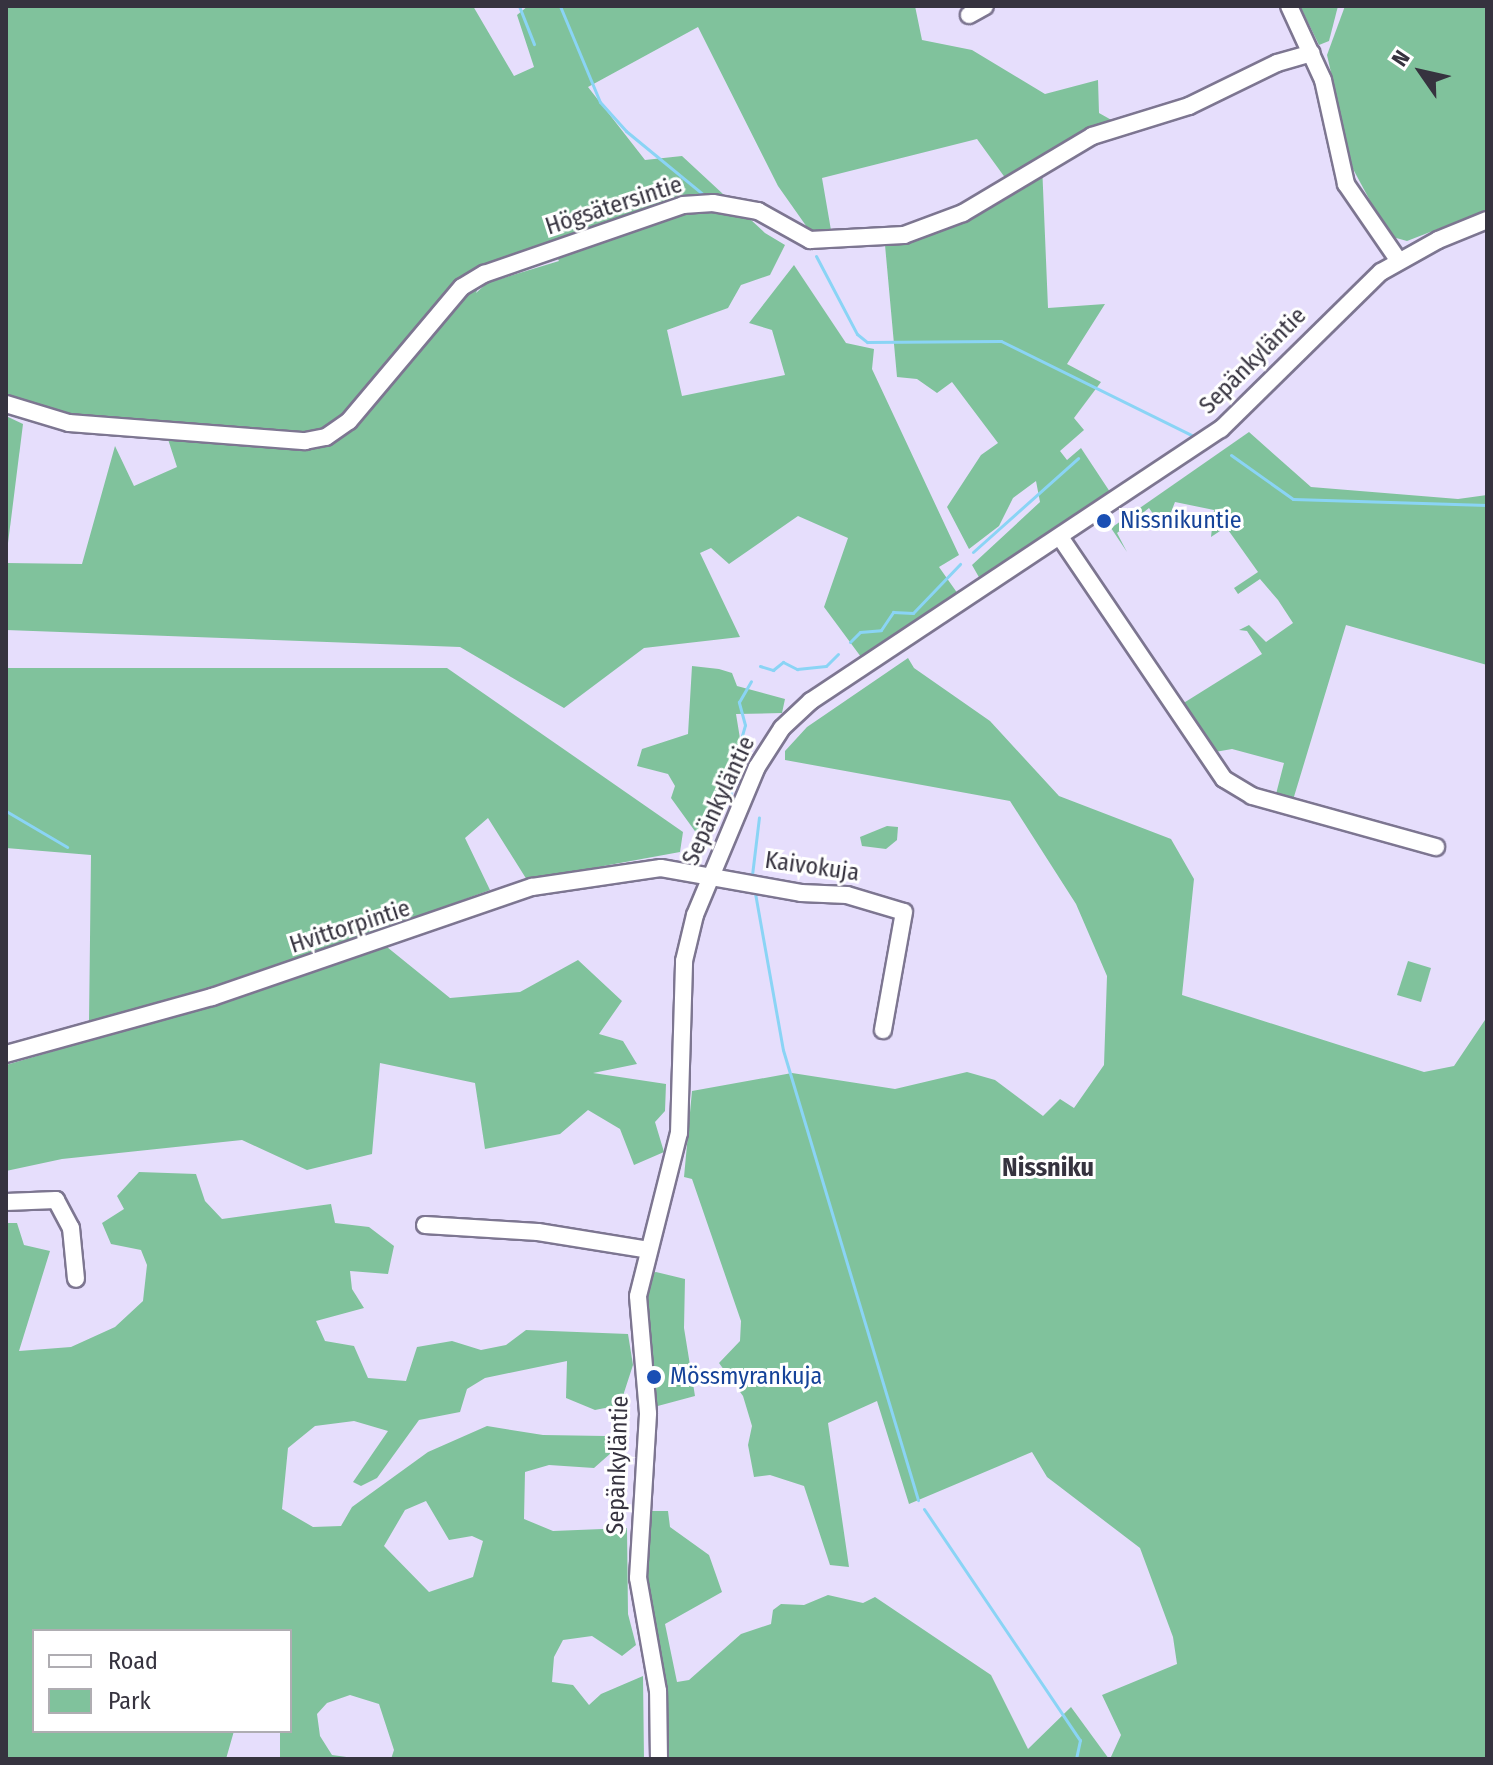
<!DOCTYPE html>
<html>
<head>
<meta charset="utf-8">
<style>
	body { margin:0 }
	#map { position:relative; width:1493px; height:1765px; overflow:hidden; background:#e6defc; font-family:"Fira Sans Condensed",sans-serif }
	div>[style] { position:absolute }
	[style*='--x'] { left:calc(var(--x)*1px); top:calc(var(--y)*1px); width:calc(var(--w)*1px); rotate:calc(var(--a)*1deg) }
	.green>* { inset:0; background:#80c29c }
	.stream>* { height:3px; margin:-1.5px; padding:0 1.5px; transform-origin:1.5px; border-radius:1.5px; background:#8ad4f5 }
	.roads { filter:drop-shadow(2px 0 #7d7691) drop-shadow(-2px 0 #7d7691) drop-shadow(0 2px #7d7691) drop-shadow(0 -2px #7d7691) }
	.minor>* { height:16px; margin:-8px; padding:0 8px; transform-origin:8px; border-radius:8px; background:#fff }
	.dots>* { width:22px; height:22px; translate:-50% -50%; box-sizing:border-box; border:4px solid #fff; border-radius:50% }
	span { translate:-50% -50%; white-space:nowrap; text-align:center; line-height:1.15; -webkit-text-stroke:6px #fff; paint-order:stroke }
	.street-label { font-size:24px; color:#36333f }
	.transit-label { font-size:24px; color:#164399 }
	.left { translate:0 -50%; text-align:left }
	.neighbourhood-label { font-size:26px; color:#36333f; font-weight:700 }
	.frame { position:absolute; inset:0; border:8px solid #36333f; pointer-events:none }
	.legend { position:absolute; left:32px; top:1629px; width:260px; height:104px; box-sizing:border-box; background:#fff; border:2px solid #afadb2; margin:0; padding:10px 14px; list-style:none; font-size:24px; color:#36333f }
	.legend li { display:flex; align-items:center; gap:16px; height:40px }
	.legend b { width:40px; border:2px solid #afadb2 }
	.north { position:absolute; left:1381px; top:32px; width:80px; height:80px; -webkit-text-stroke:6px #fff; paint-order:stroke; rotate:304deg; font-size:22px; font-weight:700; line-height:32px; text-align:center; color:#36333f }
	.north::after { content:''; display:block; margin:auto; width:28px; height:36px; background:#36333f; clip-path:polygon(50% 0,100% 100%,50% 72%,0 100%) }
</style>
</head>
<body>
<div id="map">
	<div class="green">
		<i style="clip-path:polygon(evenodd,6px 6px,473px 6px,514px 76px,534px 67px,517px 15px,528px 6px,915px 6px,922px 40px,972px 50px,1045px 94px,1098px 80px,1099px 113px,1115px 122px,1006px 179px,977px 139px,822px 178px,832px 236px,809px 230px,778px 186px,698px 27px,588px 87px,645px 160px,682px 156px,765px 233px,785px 245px,770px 275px,741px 285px,728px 308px,667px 330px,682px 396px,785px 375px,772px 330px,749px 323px,794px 265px,846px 343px,874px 349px,872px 369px,959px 555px,939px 567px,958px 594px,861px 657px,824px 607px,848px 538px,798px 516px,729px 564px,711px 548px,700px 553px,740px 637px,644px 648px,564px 708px,460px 647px,6px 630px,6px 563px,82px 564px,115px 446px,134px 486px,177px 467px,165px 430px,103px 425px,6px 404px,6px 6px,553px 250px,559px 261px,487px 283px,476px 293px,484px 274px,553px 250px)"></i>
		<i style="clip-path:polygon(1300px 6px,1338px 6px,1329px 41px,1319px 45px)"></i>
		<i style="clip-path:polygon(1345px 6px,1487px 6px,1487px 210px,1407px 241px,1389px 236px,1353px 169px,1327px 55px)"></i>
		<i style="clip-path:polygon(1042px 164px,1048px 308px,1105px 304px,1067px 364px,1101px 382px,1074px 418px,1084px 430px,1060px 451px,1067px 460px,1081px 448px,1112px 495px,980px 579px,972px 565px,1040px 502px,1036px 481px,1013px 498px,999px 526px,969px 549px,947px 507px,981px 455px,998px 443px,952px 382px,937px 393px,917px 379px,897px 377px,885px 245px,915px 236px)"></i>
		<i style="clip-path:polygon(6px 416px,23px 424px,6px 559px)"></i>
		<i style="clip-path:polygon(1249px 432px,1311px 487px,1458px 499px,1487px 495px,1487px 665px,1346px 625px,1293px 800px,1276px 794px,1284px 763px,1232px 749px,1215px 752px,1182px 704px,1262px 654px,1247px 631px,1239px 630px,1249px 625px,1266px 642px,1293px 623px,1278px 600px,1260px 579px,1238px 594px,1234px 588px,1258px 572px,1226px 527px,1211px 537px,1214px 510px,1175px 502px,1164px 530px,1149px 508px,1117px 533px,1127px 552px,1111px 528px)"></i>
		<i style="clip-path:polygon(908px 658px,914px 668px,990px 721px,1059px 796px,1171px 839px,1194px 879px,1182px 995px,1424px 1072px,1454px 1066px,1487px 1017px,1487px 1759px,1110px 1759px,1121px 1735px,1102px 1695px,1177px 1664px,1173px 1637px,1140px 1548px,1047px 1477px,1032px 1452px,909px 1504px,877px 1401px,828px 1423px,849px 1567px,830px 1565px,804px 1486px,770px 1475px,754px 1477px,748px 1445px,752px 1426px,743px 1396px,719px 1363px,740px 1341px,741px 1321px,692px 1179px,684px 1177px,692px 1091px,792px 1073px,895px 1089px,967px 1072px,995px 1080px,1043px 1116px,1060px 1099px,1074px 1108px,1104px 1065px,1107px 976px,1076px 904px,1010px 801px,785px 760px,785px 751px,807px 727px)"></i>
		<i style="clip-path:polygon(692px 666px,719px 669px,732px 673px,737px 686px,785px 699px,782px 713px,736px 714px,744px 763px,708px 836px,697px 834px,671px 798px,675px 786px,668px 774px,637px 766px,642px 749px,688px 734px)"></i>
		<i style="clip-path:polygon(6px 668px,447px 668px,683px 832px,680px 852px,527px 880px,488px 818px,465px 838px,490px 890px,276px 968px,89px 1022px,91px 855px,6px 848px)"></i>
		<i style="clip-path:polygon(887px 826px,898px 827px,897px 840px,886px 849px,862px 846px,860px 837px)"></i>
		<i style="clip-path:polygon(387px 947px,450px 998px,520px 992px,578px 960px,622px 1001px,599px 1034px,623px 1041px,637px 1064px,593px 1073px,666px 1084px,665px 1111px,655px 1122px,664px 1152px,634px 1165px,620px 1129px,588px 1110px,560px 1134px,485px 1149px,475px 1083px,380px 1063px,372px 1154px,307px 1170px,242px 1140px,62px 1159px,6px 1171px,6px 1065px,260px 991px)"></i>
		<i style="clip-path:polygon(1408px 961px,1431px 968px,1421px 1002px,1397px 995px)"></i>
		<i style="clip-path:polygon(evenodd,139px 1172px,196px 1174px,205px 1201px,222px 1219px,331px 1204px,335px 1223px,369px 1227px,394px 1246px,388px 1274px,350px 1271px,352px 1289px,364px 1308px,316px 1321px,325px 1341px,354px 1346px,368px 1378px,406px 1381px,417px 1347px,452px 1341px,481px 1350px,506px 1345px,526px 1330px,628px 1334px,633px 1365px,620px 1405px,595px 1410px,566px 1398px,567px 1361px,485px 1378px,467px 1389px,460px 1412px,419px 1420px,377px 1478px,361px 1486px,353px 1482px,388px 1431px,354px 1421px,315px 1426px,288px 1448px,282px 1509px,313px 1527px,341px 1526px,352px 1507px,428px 1452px,487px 1426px,543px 1435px,605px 1436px,611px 1453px,594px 1468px,549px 1465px,525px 1472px,524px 1519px,553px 1531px,627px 1528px,628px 1614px,636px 1645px,622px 1656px,592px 1636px,563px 1640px,554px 1657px,552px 1682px,573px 1685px,589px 1705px,601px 1694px,643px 1676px,644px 1759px,391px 1759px,394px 1750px,379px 1704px,350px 1695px,327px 1703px,317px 1714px,320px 1736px,332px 1755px,361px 1759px,280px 1759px,280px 1731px,290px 1731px,290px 1631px,34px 1631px,34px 1731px,234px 1731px,226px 1759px,6px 1759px,6px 1223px,17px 1223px,24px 1245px,50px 1251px,19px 1351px,71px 1347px,115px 1327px,143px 1301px,147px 1265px,141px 1250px,111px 1244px,102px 1223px,124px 1209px,117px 1196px,139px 1172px,426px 1501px,449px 1540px,472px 1536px,483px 1541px,473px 1577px,429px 1592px,384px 1546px,405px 1510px,426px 1501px)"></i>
		<i style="clip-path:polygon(656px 1272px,685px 1279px,684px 1328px,695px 1396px,654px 1407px,643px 1309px,648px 1274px)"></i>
		<i style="clip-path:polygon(644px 1511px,668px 1511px,670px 1527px,709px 1555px,722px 1592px,665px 1624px,677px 1682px,689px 1680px,741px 1634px,771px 1624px,773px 1610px,781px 1604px,804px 1605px,828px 1595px,863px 1603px,875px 1597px,991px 1675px,1028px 1749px,1071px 1707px,1109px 1759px,669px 1759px,661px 1670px,644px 1592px)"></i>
	</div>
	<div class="stream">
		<i style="--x:519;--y:6;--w:41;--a:68.5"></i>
		<i style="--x:560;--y:6;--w:104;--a:67.4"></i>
		<i style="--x:600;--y:102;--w:39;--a:48"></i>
		<i style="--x:626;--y:131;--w:101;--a:39.4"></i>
		<i style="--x:816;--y:256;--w:88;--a:62.3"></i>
		<i style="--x:857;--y:334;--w:13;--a:39"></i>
		<i style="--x:867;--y:342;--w:134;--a:-0.4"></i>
		<i style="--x:1001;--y:341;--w:216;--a:26.3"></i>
		<i style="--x:1231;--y:455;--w:76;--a:35.4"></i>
		<i style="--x:1293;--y:499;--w:194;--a:1.8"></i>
		<i style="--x:973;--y:552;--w:141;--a:-41.8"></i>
		<i style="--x:850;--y:642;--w:14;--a:-45"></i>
		<i style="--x:860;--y:632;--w:21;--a:-5"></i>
		<i style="--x:881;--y:630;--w:22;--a:-56"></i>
		<i style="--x:893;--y:612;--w:20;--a:3"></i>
		<i style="--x:913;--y:613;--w:68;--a:-46.2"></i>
		<i style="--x:760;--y:666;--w:14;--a:17"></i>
		<i style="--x:773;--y:670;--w:13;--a:-39"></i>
		<i style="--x:783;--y:662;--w:16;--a:27"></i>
		<i style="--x:797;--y:669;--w:29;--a:-6"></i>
		<i style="--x:826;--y:666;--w:17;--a:-45"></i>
		<i style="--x:731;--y:803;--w:26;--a:-92"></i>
		<i style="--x:730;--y:777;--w:54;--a:-73.9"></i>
		<i style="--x:745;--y:725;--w:24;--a:-105"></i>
		<i style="--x:739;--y:702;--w:24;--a:-60"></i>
		<i style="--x:6;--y:811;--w:71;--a:30.5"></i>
		<i style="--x:752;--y:875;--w:58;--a:-83.1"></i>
		<i style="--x:755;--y:893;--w:159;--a:79.9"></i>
		<i style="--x:783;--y:1050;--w:470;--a:73.3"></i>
		<i style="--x:924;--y:1509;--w:279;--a:56"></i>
		<i style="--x:1080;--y:1740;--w:19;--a:102"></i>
	</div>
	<div class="roads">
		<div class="minor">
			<i style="--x:1289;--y:6;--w:81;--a:65.3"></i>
			<i style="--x:1323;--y:80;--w:107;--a:77.5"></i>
			<i style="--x:1346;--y:184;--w:93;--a:55.5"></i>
			<i style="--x:969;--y:15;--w:18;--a:-29"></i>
			<i style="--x:6;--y:404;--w:66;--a:16.8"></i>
			<i style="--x:69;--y:423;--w:237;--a:4.4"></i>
			<i style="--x:305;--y:441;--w:21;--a:-11"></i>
			<i style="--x:326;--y:437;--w:28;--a:-35"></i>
			<i style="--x:349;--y:421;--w:175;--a:-49.9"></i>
			<i style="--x:462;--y:287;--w:26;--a:-31"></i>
			<i style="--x:484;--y:274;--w:211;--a:-19.1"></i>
			<i style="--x:683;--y:205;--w:30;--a:-4"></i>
			<i style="--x:713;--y:203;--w:46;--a:10.1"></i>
			<i style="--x:758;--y:211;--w:60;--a:29.1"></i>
			<i style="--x:810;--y:240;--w:94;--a:-3"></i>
			<i style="--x:904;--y:235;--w:63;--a:-20.4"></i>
			<i style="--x:963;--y:213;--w:150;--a:-30.8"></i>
			<i style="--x:1092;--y:136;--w:102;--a:-17.2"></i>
			<i style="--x:1189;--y:106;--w:98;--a:-26"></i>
			<i style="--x:1277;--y:63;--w:36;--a:-16"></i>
			<i style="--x:1060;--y:537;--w:292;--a:55.9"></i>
			<i style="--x:1224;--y:779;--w:33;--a:31"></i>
			<i style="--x:1252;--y:796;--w:191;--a:15.5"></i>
			<i style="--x:6;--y:1054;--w:214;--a:-15.5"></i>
			<i style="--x:212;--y:997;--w:338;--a:-19"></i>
			<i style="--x:532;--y:887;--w:130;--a:-8.4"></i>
			<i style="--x:661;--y:868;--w:142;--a:10.1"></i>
			<i style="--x:801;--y:893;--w:46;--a:2.5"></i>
			<i style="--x:847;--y:895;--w:59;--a:16.6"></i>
			<i style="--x:904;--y:912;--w:120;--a:100.1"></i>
			<i style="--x:6;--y:1202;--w:50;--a:-2.3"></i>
			<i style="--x:56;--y:1200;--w:32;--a:62"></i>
			<i style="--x:71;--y:1228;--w:51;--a:84.4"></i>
			<i style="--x:425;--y:1225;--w:113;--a:3.5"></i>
			<i style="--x:538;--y:1232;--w:112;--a:9.2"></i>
			<i style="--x:659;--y:1759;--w:68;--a:-90.8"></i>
			<i style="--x:658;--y:1691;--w:115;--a:-100"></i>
			<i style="--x:638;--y:1578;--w:165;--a:-86.5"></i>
			<i style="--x:648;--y:1413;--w:117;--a:-94.9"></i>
			<i style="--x:638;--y:1296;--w:168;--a:-75.9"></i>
			<i style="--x:679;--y:1133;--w:172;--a:-88.3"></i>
			<i style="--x:684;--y:961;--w:47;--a:-76.6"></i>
			<i style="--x:695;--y:915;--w:160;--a:-67.3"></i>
			<i style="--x:757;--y:767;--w:46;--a:-57.3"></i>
			<i style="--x:782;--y:728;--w:40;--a:-43"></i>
			<i style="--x:811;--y:701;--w:492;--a:-33.6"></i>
			<i style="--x:1221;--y:429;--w:224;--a:-44.5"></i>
			<i style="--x:1381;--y:272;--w:65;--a:-29.3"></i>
			<i style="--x:1438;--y:240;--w:53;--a:-22.2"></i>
		</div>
	</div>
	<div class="dots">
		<i style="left:1104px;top:521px;background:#1a4fb4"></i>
		<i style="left:654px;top:1377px;background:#1a4fb4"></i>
	</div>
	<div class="street-label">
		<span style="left:614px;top:206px;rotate:-18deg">Högsätersintie</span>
		<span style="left:1253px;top:361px;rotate:-45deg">Sepänkyläntie</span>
		<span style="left:719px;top:801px;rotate:-65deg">Sepänkyläntie</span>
		<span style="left:812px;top:867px;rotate:8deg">Kaivokuja</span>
		<span style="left:350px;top:927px;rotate:-18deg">Hvittorpintie</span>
		<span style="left:618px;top:1465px;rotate:-88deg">Sepänkyläntie</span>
	</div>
	<div class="transit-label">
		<span class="left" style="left:1120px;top:521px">Nissnikuntie</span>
		<span class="left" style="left:670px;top:1377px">Mössmyrankuja</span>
	</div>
	<div class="neighbourhood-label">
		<span style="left:1048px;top:1168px">Nissniku</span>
	</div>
	<div class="frame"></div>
	<ul class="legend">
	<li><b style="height:10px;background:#fff"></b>Road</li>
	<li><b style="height:22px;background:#80c29c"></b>Park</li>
	</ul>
	<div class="north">N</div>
</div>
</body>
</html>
